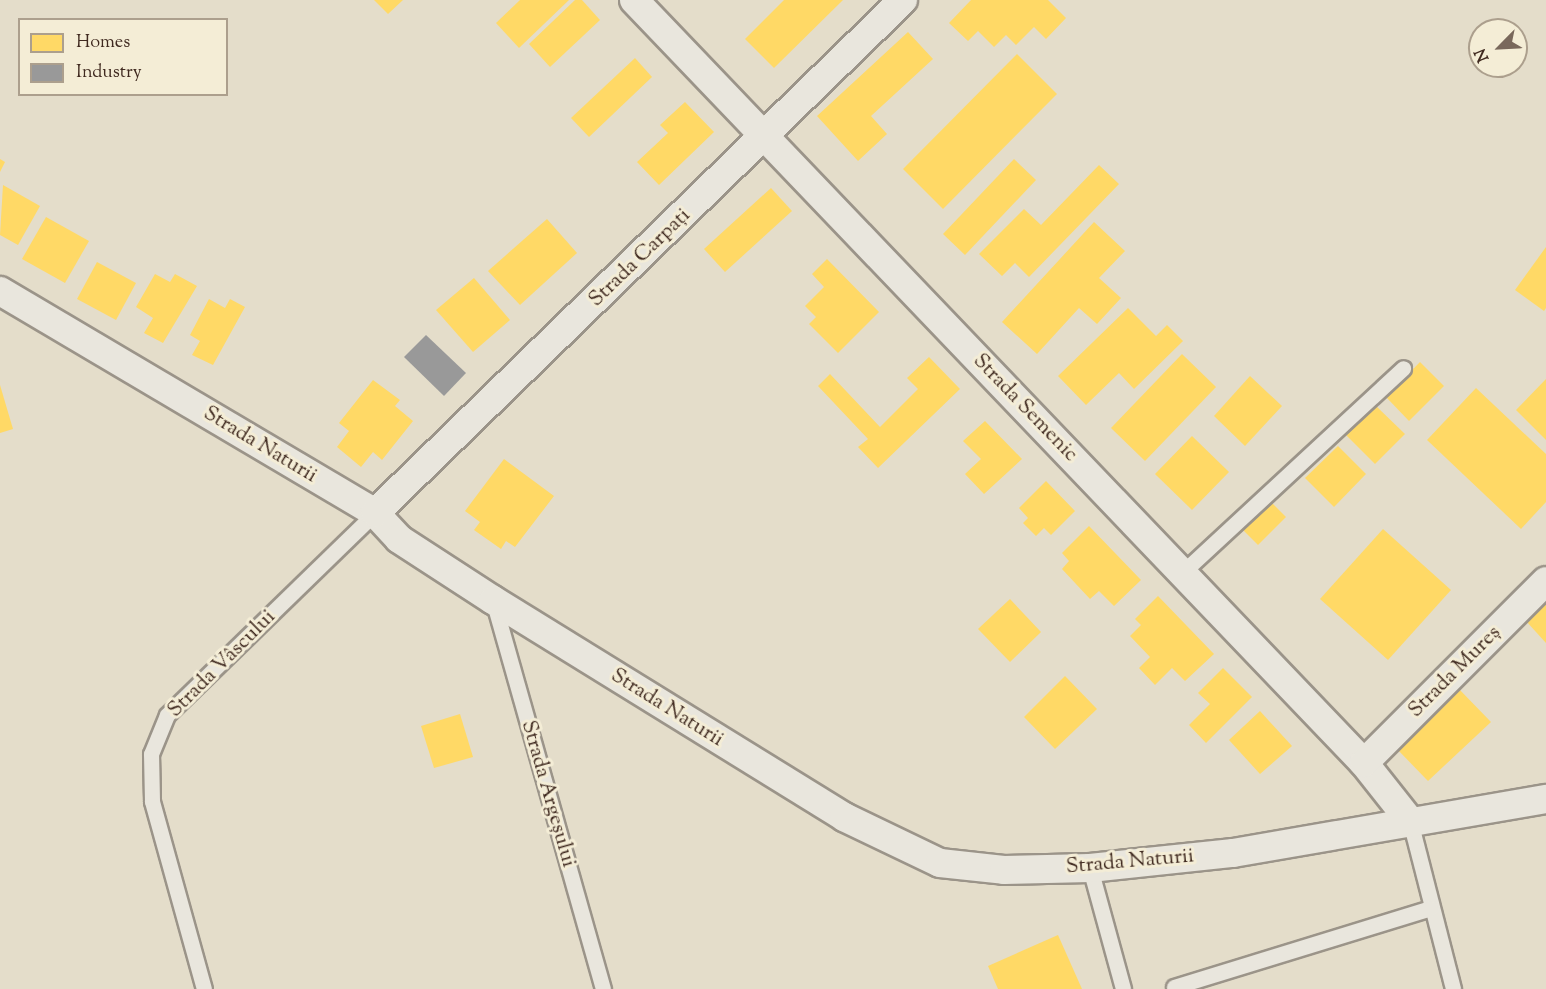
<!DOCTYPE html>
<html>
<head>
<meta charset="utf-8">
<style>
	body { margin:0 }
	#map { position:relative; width:1546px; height:989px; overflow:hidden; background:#e4ddca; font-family:"Sorts Mill Goudy",serif }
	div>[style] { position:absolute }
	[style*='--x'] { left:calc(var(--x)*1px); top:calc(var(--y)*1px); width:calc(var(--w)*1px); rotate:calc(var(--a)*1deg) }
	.homes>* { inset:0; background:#ffd966 }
	.industry>* { inset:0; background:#999 }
	.roads { filter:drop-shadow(2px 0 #9b9489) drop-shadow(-2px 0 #9b9489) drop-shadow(0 2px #9b9489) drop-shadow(0 -2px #9b9489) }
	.lane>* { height:15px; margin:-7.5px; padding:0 7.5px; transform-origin:7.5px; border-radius:7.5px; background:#e9e6dd }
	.street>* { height:28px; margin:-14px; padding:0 14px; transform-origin:14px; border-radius:14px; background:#e9e6dd }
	span { translate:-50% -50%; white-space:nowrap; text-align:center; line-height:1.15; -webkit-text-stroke:6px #f4edd6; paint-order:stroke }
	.street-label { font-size:21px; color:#3f291f }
	.legend { position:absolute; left:18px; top:18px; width:210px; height:78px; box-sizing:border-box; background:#f4edd6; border:2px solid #ac9f8d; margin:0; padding:8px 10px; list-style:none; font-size:18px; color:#3f291f }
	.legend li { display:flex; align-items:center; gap:12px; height:30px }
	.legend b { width:30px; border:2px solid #ac9f8d }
	.north { position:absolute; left:1468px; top:18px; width:60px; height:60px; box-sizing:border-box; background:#f4edd6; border:2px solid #ac9f8d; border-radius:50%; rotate:246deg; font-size:16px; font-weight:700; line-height:24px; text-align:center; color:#3f291f }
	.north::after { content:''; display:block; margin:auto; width:21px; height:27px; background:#79685b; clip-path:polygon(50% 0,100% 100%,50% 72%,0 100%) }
</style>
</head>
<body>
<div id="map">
	<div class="homes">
		<i style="clip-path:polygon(374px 0,403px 0,388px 14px)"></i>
		<i style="clip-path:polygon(520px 0,569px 0,519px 48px,496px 23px)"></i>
		<i style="clip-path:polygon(575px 0,582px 0,600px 20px,550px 67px,529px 44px)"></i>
		<i style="clip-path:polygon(784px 0,843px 0,774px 68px,745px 39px)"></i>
		<i style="clip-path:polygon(971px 0,1048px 0,1066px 18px,1046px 39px,1034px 27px,1016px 45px,1006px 35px,994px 47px,978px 31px,968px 41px,949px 23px)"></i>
		<i style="clip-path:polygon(908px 32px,933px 59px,871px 116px,887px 134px,858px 161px,817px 116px)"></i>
		<i style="clip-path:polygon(1017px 54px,1057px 94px,943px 209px,903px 169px)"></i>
		<i style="clip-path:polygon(635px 58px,652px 77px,589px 137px,571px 118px)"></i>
		<i style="clip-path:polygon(685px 102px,714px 132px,659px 185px,637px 162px,668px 133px,660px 125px)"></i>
		<i style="clip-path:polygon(0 159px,5px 162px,0 172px)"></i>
		<i style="clip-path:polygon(1014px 159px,1036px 180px,965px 255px,943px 234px)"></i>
		<i style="clip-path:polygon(1099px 165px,1119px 184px,1029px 277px,1015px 263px,1002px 276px,979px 254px,1024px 209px,1041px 225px)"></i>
		<i style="clip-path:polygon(3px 185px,40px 206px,18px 245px,0 235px)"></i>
		<i style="clip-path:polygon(771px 188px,792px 211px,725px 272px,704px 249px)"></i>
		<i style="clip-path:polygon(46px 217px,89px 241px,65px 283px,22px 259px)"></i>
		<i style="clip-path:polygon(547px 219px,577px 253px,520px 305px,488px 271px)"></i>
		<i style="clip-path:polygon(1094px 222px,1125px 251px,1099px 278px,1121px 298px,1097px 324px,1079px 308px,1037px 354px,1002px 322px)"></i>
		<i style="clip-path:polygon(1546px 247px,1546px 308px,1544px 311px,1515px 290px)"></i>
		<i style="clip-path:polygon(827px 259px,879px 312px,838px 353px,809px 324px,816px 317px,805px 306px,824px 287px,812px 274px)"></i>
		<i style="clip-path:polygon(97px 262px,136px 283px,116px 320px,77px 299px)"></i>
		<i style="clip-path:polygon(155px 274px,170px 282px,175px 274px,197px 286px,163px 343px,144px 333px,153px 318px,136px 307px)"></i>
		<i style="clip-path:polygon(474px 278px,510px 320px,473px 352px,436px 310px)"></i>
		<i style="clip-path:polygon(209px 299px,225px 308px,230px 299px,245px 307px,213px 365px,192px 355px,200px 341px,190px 335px)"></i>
		<i style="clip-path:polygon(1128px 308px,1156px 336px,1167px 325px,1183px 341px,1134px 389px,1119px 373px,1086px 405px,1058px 376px)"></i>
		<i style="clip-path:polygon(1182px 354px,1216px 387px,1145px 461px,1111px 428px)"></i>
		<i style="clip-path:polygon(929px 357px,960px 389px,878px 468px,858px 447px,868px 439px,818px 386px,830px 374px,880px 427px,918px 389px,907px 378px)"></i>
		<i style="clip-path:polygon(1420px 362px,1444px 386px,1409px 421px,1386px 397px)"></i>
		<i style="clip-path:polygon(1250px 376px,1282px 406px,1245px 446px,1214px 416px)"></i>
		<i style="clip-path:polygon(1546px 379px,1546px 440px,1516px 410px)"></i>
		<i style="clip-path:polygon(373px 380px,400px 400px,395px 406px,413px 421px,382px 460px,373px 452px,361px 467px,337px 447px,349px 431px,339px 423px)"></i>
		<i style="clip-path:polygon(0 385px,13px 429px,0 433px)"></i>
		<i style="clip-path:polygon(1476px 388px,1546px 454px,1546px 502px,1521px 529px,1427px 440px)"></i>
		<i style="clip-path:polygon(1375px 405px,1405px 434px,1375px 464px,1346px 435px)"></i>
		<i style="clip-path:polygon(985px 421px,1022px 459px,984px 494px,965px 474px,981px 459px,963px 441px)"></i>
		<i style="clip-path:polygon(1192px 436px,1229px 472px,1192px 510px,1155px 474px)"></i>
		<i style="clip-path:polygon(1338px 446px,1366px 474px,1334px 507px,1305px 478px)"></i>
		<i style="clip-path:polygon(504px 459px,554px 496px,515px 547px,506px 541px,501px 549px,474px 530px,480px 522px,465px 511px)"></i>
		<i style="clip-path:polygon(1046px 481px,1075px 511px,1051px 535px,1044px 528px,1036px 536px,1023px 523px,1028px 518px,1019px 508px)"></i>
		<i style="clip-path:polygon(1270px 501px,1286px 517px,1258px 545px,1242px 529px)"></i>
		<i style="clip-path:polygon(1089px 526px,1141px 580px,1114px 606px,1099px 591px,1090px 599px,1062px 569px,1069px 561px,1062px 553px)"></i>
		<i style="clip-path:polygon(1383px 529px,1451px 590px,1388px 660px,1320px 599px)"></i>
		<i style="clip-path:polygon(1158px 596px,1214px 654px,1185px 681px,1172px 668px,1155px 685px,1139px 668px,1150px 657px,1130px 636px,1141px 625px,1135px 619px)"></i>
		<i style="clip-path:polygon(1010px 599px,1041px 632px,1010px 662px,978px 629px)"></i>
		<i style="clip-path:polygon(1546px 602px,1546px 643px,1526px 621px)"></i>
		<i style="clip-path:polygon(1223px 668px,1252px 697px,1206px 743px,1189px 725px,1210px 704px,1198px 693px)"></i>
		<i style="clip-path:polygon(1065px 676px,1097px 709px,1055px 749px,1024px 717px)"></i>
		<i style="clip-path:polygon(1458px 688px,1491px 722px,1428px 781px,1396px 748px)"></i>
		<i style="clip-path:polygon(1260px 711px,1292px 746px,1260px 774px,1229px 740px)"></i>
		<i style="clip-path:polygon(460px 714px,473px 757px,434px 768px,421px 726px)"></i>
		<i style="clip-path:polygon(1058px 935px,1082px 989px,998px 989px,988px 966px)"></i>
	</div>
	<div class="industry">
		<i style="clip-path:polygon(426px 335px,466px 373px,444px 396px,404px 357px)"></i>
	</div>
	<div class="roads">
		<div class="lane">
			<i style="--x:1183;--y:572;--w:300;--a:-42.8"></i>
			<i style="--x:493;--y:600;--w:404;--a:74.2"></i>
			<i style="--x:1410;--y:821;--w:173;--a:75.6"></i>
			<i style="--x:1090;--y:868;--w:125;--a:74.7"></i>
			<i style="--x:1174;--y:987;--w:268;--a:-17.1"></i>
			<i style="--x:204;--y:989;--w:195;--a:-105.5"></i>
			<i style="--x:152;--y:801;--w:47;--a:-91.2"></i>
			<i style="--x:151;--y:754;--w:42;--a:-67.7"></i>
			<i style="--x:167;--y:715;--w:290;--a:-44.2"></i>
		</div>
		<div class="street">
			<i style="--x:634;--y:0;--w:1056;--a:46.27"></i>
			<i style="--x:1364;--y:763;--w:74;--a:51.6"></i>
			<i style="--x:0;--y:291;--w:436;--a:30.6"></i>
			<i style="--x:375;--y:513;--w:35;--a:47"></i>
			<i style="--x:399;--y:539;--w:112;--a:33"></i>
			<i style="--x:493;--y:600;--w:413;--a:31.7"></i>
			<i style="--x:844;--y:817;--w:106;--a:25.6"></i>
			<i style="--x:940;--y:863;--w:64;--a:6.2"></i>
			<i style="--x:1004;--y:870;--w:86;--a:-1.3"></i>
			<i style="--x:1090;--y:868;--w:144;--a:-6"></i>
			<i style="--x:1233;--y:853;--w:318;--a:-9.8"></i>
			<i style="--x:375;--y:513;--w:736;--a:-44.17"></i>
			<i style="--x:1364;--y:763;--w:257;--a:-45"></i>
		</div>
	</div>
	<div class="street-label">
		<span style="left:640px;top:258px;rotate:-44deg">Strada Carpați</span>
		<span style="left:1025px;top:408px;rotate:46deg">Strada Semenic</span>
		<span style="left:260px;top:445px;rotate:31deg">Strada Naturii</span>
		<span style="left:222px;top:664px;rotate:-45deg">Strada Vâscului</span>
		<span style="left:1455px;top:672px;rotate:-45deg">Strada Mureș</span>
		<span style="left:667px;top:708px;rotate:32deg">Strada Naturii</span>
		<span style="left:548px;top:794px;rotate:74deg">Strada Argeșului</span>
		<span style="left:1130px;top:862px;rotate:-5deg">Strada Naturii</span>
	</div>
	<ul class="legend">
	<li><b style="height:16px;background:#ffd966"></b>Homes</li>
	<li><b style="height:16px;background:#999"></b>Industry</li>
	</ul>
	<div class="north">N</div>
</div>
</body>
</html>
